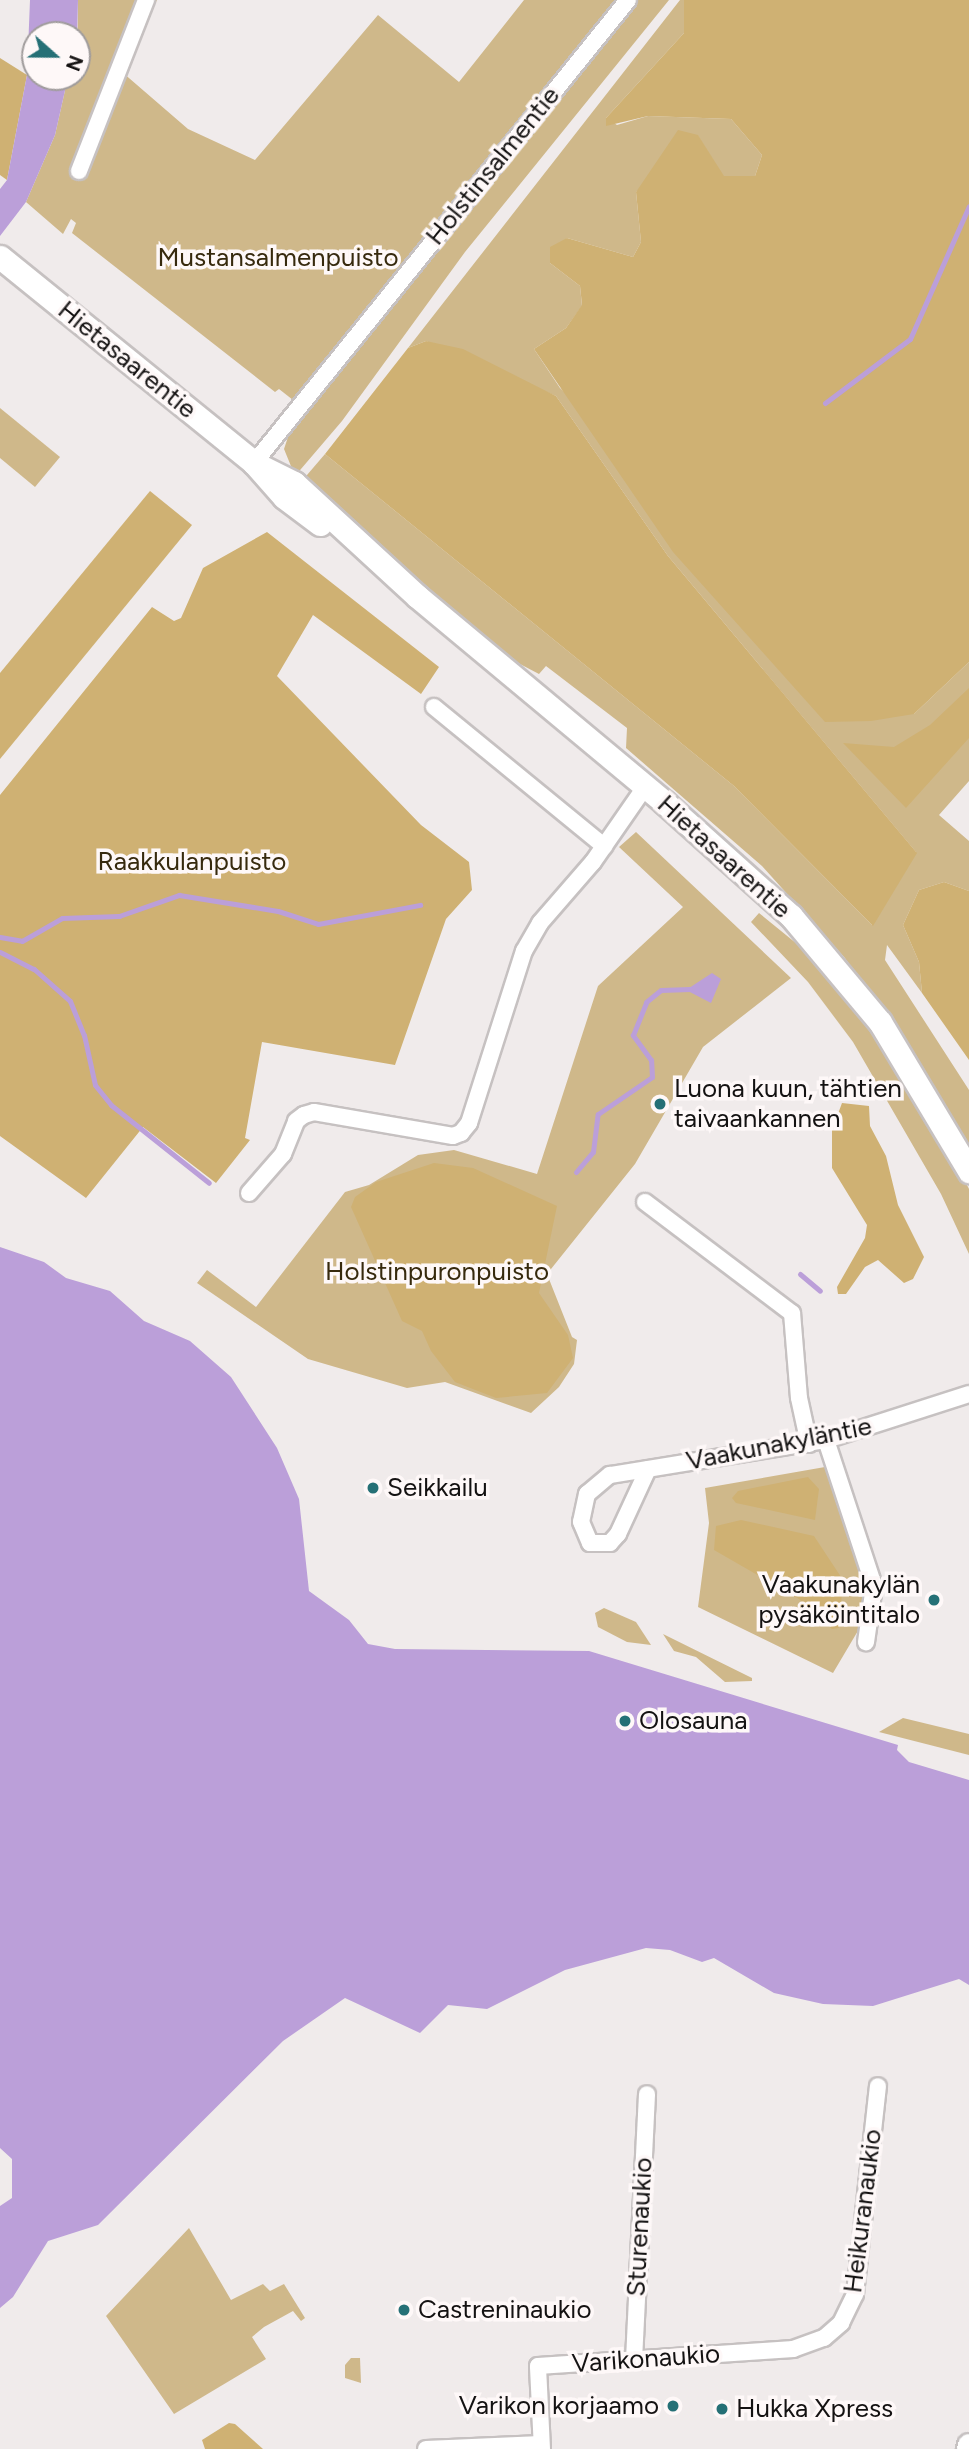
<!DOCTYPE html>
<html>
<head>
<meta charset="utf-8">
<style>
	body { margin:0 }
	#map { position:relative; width:969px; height:2449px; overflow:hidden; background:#f0ebeb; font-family:Figtree,sans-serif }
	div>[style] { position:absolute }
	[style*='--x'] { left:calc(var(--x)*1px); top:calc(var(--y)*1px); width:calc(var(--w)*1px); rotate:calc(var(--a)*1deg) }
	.green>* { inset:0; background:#cfb88a }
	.forest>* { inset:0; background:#cfb173 }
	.water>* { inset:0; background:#bb9fd9 }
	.stream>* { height:5px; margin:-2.5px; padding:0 2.5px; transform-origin:2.5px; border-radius:2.5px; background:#bb9fd9 }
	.roads { filter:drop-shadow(2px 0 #c6c1c1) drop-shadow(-2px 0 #c6c1c1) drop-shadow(0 2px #c6c1c1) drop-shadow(0 -2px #c6c1c1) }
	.street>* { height:16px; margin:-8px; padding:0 8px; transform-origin:8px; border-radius:8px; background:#fff }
	.secondary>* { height:23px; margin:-11.5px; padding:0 11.5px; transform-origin:11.5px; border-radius:11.5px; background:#fff }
	.dots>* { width:19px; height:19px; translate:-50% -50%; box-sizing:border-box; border:4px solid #fef8f8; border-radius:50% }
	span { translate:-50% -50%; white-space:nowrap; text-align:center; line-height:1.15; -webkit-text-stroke:7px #fef8f8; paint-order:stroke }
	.street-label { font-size:26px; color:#141212 }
	.park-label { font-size:26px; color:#372a0e }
	.poi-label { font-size:26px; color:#141212 }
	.left { translate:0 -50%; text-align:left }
	.right { translate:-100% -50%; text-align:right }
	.north { position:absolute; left:21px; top:21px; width:70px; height:70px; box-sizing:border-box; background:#fef8f8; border:2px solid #a09c9c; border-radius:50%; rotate:111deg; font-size:19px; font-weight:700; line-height:28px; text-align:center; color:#141212 }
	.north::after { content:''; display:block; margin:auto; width:24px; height:32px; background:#257076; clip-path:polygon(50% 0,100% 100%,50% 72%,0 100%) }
</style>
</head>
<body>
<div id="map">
	<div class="green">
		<i style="clip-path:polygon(78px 0,157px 0,122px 72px,188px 129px,255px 160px,378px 15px,459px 82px,524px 0,617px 0,293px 400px,279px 389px,275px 392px,72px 233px,76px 223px,71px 219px,63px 234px,26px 202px,55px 135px,68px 77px,77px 77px)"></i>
		<i style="clip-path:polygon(637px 0,669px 0,465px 252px,342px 421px,295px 476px,284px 449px,292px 425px)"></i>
		<i style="clip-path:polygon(680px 0,684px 0,684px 33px,606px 118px,617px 125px,648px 116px,731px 119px,762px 155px,755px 176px,723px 176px,698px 136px,636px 192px,641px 242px,633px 257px,567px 238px,550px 263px,580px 286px,582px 306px,566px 328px,534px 349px,560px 388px,914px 714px,969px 662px,969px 781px,939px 815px,969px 841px,969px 891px,944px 882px,919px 890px,903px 925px,919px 962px,922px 993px,887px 945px,885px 960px,969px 1090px,969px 1147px,889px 1018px,844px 957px,762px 866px,626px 748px,627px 728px,546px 666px,539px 674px,499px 653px,301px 482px,325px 454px,734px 786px,872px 925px,916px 852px,668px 556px,556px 396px,426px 341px,408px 348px)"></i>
		<i style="clip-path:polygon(0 408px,60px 457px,35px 487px,0 458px)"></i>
		<i style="clip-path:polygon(636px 832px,791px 978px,703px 1047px,635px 1164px,547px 1274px,572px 1337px,577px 1340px,574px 1364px,559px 1387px,531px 1413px,445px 1382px,407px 1388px,308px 1359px,197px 1283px,207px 1270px,256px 1307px,345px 1192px,369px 1185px,418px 1155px,454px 1150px,537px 1174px,598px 986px,683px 907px,619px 847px)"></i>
		<i style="clip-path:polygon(759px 913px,802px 948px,871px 1026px,934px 1121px,969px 1189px,969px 1254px,941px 1194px,853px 1042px,808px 982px,751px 922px)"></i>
		<i style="clip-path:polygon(825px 1467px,866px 1582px,862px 1624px,833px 1673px,698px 1607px,709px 1523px,705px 1488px)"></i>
		<i style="clip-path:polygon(604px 1608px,636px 1622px,651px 1645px,627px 1642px,598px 1627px,595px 1613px)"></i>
		<i style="clip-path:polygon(663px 1634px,752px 1678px,752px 1681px,725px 1682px,696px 1657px,674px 1651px)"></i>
		<i style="clip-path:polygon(903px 1718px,969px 1734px,969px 1755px,879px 1732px)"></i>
		<i style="clip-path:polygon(189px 2228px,231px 2300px,263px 2284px,270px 2291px,284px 2284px,305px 2318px,301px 2321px,293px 2311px,264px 2327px,252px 2337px,266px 2359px,174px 2414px,106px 2316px)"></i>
		<i style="clip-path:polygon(351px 2358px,360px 2358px,361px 2383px,345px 2378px,345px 2365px)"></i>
	</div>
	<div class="forest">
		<i style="clip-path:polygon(684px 0,969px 0,969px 662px,914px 714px,871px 721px,825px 722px,673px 552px,534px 349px,566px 328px,582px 305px,580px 286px,550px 263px,550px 247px,567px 238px,633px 257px,641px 242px,636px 192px,678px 130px,698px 135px,724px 176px,755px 176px,762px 155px,731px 119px,648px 116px,606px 126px,606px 118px,684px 33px)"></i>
		<i style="clip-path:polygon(0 58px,27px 75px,7px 180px,0 175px)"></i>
		<i style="clip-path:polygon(426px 341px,463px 349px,556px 396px,668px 556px,917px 853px,873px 926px,734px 786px,325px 454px,408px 348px)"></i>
		<i style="clip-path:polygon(150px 491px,192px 525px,0 759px,0 673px)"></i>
		<i style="clip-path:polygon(267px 532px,439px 667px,421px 694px,313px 615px,277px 676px,421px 825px,469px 862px,472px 890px,446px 919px,395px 1065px,262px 1042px,245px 1138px,250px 1140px,216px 1183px,143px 1127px,86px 1198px,0 1136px,0 795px,152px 607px,174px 621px,181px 618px,203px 568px)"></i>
		<i style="clip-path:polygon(969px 688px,969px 738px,906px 808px,843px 743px,894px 747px,930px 725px)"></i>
		<i style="clip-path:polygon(944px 882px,969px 891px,969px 1060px,922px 993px,919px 962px,903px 925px,919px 890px)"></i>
		<i style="clip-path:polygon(842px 1103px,869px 1106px,870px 1126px,886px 1156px,898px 1205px,924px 1257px,913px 1279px,904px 1283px,878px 1260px,865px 1267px,846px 1294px,838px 1294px,837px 1287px,865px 1238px,867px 1225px,832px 1168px,832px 1130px)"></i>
		<i style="clip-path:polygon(434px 1163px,473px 1168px,557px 1206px,539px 1293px,568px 1335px,573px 1358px,547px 1393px,496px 1398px,455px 1382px,431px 1351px,422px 1331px,402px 1321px,351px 1207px,355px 1197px,376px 1182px)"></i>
		<i style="clip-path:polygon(808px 1477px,819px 1489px,815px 1520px,736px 1503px,732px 1498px,738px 1491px)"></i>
		<i style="clip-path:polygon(741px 1520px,814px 1536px,843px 1580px,839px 1628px,832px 1629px,799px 1599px,714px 1550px,716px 1526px)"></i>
		<i style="clip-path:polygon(229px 2423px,235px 2424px,263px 2449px,205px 2449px,202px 2440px)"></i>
	</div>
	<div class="water">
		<i style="clip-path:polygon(30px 0,78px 0,77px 35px,35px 35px,35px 77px,68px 77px,55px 135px,26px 202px,0 236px,0 189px,7px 180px,27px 75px)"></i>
		<i style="clip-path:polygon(712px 973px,721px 979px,711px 1003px,686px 990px)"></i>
		<i style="clip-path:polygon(0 1247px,44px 1262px,66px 1278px,110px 1291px,144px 1321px,190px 1341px,231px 1377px,277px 1448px,299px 1499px,309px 1591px,349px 1620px,368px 1644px,395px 1649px,589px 1651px,898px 1745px,897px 1750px,909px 1762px,969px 1780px,969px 1985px,959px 1979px,873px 2006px,823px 2004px,774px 1993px,714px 1958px,702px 1962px,670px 1950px,646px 1948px,565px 1970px,487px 2009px,448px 2005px,420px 2033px,345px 1998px,283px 2041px,98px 2225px,48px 2241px,13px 2297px,0 2308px,0 2206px,12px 2198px,12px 2159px,0 2148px)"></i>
	</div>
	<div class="stream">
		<i style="--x:825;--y:403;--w:106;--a:-37"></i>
		<i style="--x:910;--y:339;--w:145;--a:-66.1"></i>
		<i style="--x:0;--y:937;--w:22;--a:10"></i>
		<i style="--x:22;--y:941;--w:46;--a:-29.9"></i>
		<i style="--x:62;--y:918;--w:57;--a:-2"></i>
		<i style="--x:119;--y:916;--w:64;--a:-19.3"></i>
		<i style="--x:179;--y:895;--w:100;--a:9.2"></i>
		<i style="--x:278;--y:911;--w:42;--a:18"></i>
		<i style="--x:318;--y:924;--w:104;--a:-10.6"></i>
		<i style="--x:0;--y:952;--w:38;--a:27"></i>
		<i style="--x:34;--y:969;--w:48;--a:41.6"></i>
		<i style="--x:70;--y:1001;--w:37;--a:68"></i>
		<i style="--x:84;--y:1035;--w:51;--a:77.6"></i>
		<i style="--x:95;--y:1085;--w:26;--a:51"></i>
		<i style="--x:111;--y:1105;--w:125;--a:38.5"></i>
		<i style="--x:576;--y:1172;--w:26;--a:-50"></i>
		<i style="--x:593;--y:1152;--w:38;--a:-83"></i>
		<i style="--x:598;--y:1114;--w:65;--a:-34.4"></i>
		<i style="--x:652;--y:1077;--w:17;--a:-93"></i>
		<i style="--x:651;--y:1060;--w:31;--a:-126"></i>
		<i style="--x:633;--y:1035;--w:35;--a:-68"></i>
		<i style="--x:646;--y:1002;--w:19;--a:-39"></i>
		<i style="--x:661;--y:990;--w:29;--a:-2"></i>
		<i style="--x:800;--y:1274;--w:26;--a:40"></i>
	</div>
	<div class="roads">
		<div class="street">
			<i style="--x:79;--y:171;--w:184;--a:-68.6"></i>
			<i style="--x:254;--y:463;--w:595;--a:-51.07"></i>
			<i style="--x:434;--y:707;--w:220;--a:39.3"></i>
			<i style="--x:249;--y:1193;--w:52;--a:-48.9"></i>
			<i style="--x:283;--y:1154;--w:35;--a:-68"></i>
			<i style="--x:296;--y:1121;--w:10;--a:-37"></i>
			<i style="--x:304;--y:1115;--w:10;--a:-17"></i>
			<i style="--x:314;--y:1112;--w:141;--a:9.8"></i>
			<i style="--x:453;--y:1136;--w:9;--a:-21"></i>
			<i style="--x:461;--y:1133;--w:13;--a:-51"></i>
			<i style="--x:469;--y:1123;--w:181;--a:-72.3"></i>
			<i style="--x:524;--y:951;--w:32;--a:-60"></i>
			<i style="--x:540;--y:923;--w:81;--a:-49"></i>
			<i style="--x:593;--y:862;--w:91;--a:-55.3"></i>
			<i style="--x:645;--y:1202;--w:184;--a:37.1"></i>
			<i style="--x:792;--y:1313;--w:85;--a:85.3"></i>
			<i style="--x:799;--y:1398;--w:47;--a:77.7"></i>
			<i style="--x:826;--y:1440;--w:154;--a:71.8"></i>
			<i style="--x:874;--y:1586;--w:57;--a:98.1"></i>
			<i style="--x:648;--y:1469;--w:72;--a:114.8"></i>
			<i style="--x:618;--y:1534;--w:12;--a:132"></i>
			<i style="--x:610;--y:1543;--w:20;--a:180"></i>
			<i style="--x:590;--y:1543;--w:23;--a:-113"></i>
			<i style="--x:581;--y:1522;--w:29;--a:-78"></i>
			<i style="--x:587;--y:1494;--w:30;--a:-40"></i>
			<i style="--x:610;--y:1475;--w:219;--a:-9.2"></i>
			<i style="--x:826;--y:1440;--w:150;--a:-17.8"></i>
			<i style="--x:634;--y:2360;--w:266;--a:-87.2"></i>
			<i style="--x:426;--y:2449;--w:115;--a:-2.5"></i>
			<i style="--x:542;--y:2449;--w:83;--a:-92.8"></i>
			<i style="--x:538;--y:2366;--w:256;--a:-3.8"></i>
			<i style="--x:793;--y:2349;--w:33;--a:-20"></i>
			<i style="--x:824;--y:2338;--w:23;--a:-41"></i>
			<i style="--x:841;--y:2323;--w:32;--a:-64"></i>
			<i style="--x:855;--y:2294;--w:209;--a:-83.7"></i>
		</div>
		<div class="secondary">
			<i style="--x:0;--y:257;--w:327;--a:39"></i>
			<i style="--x:254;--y:463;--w:45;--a:48.6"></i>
			<i style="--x:284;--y:497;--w:45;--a:36.9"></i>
			<i style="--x:254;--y:463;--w:45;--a:26.6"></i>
			<i style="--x:294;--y:483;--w:168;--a:42.6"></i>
			<i style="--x:418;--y:597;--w:322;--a:39.8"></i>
			<i style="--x:665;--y:803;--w:169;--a:41.9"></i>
			<i style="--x:791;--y:916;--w:138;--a:50"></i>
			<i style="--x:880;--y:1022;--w:174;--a:59.1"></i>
			<i style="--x:968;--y:2449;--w:4;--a:-76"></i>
		</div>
	</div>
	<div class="dots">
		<i style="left:660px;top:1104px;background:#257076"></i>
		<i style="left:373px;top:1488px;background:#257076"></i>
		<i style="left:934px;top:1600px;background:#257076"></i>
		<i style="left:625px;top:1721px;background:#257076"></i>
		<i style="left:404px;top:2310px;background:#257076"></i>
		<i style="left:673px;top:2406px;background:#257076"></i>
		<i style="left:722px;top:2409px;background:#257076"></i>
	</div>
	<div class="street-label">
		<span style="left:493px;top:166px;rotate:-51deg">Holstinsalmentie</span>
		<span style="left:127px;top:360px;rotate:39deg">Hietasaarentie</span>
		<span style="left:724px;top:857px;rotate:42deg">Hietasaarentie</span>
		<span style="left:779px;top:1444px;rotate:-11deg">Vaakunakyläntie</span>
		<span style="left:863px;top:2211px;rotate:-83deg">Heikuranaukio</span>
		<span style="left:640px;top:2227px;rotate:-87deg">Sturenaukio</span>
		<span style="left:646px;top:2359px;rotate:-4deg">Varikonaukio</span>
	</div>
	<div class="park-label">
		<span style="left:278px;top:258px">Mustansalmenpuisto</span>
		<span style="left:192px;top:862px">Raakkulanpuisto</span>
		<span style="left:437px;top:1272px">Holstinpuronpuisto</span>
	</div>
	<div class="poi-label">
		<span class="left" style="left:674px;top:1104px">Luona kuun, tähtien<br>taivaankannen</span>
		<span class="left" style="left:387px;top:1488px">Seikkailu</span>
		<span class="right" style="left:920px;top:1600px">Vaakunakylän<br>pysäköintitalo</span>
		<span class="left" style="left:639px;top:1721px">Olosauna</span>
		<span class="left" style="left:418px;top:2310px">Castreninaukio</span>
		<span class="right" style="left:659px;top:2406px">Varikon korjaamo</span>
		<span class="left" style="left:736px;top:2409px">Hukka Xpress</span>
	</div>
	<div class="north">N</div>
</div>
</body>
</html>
